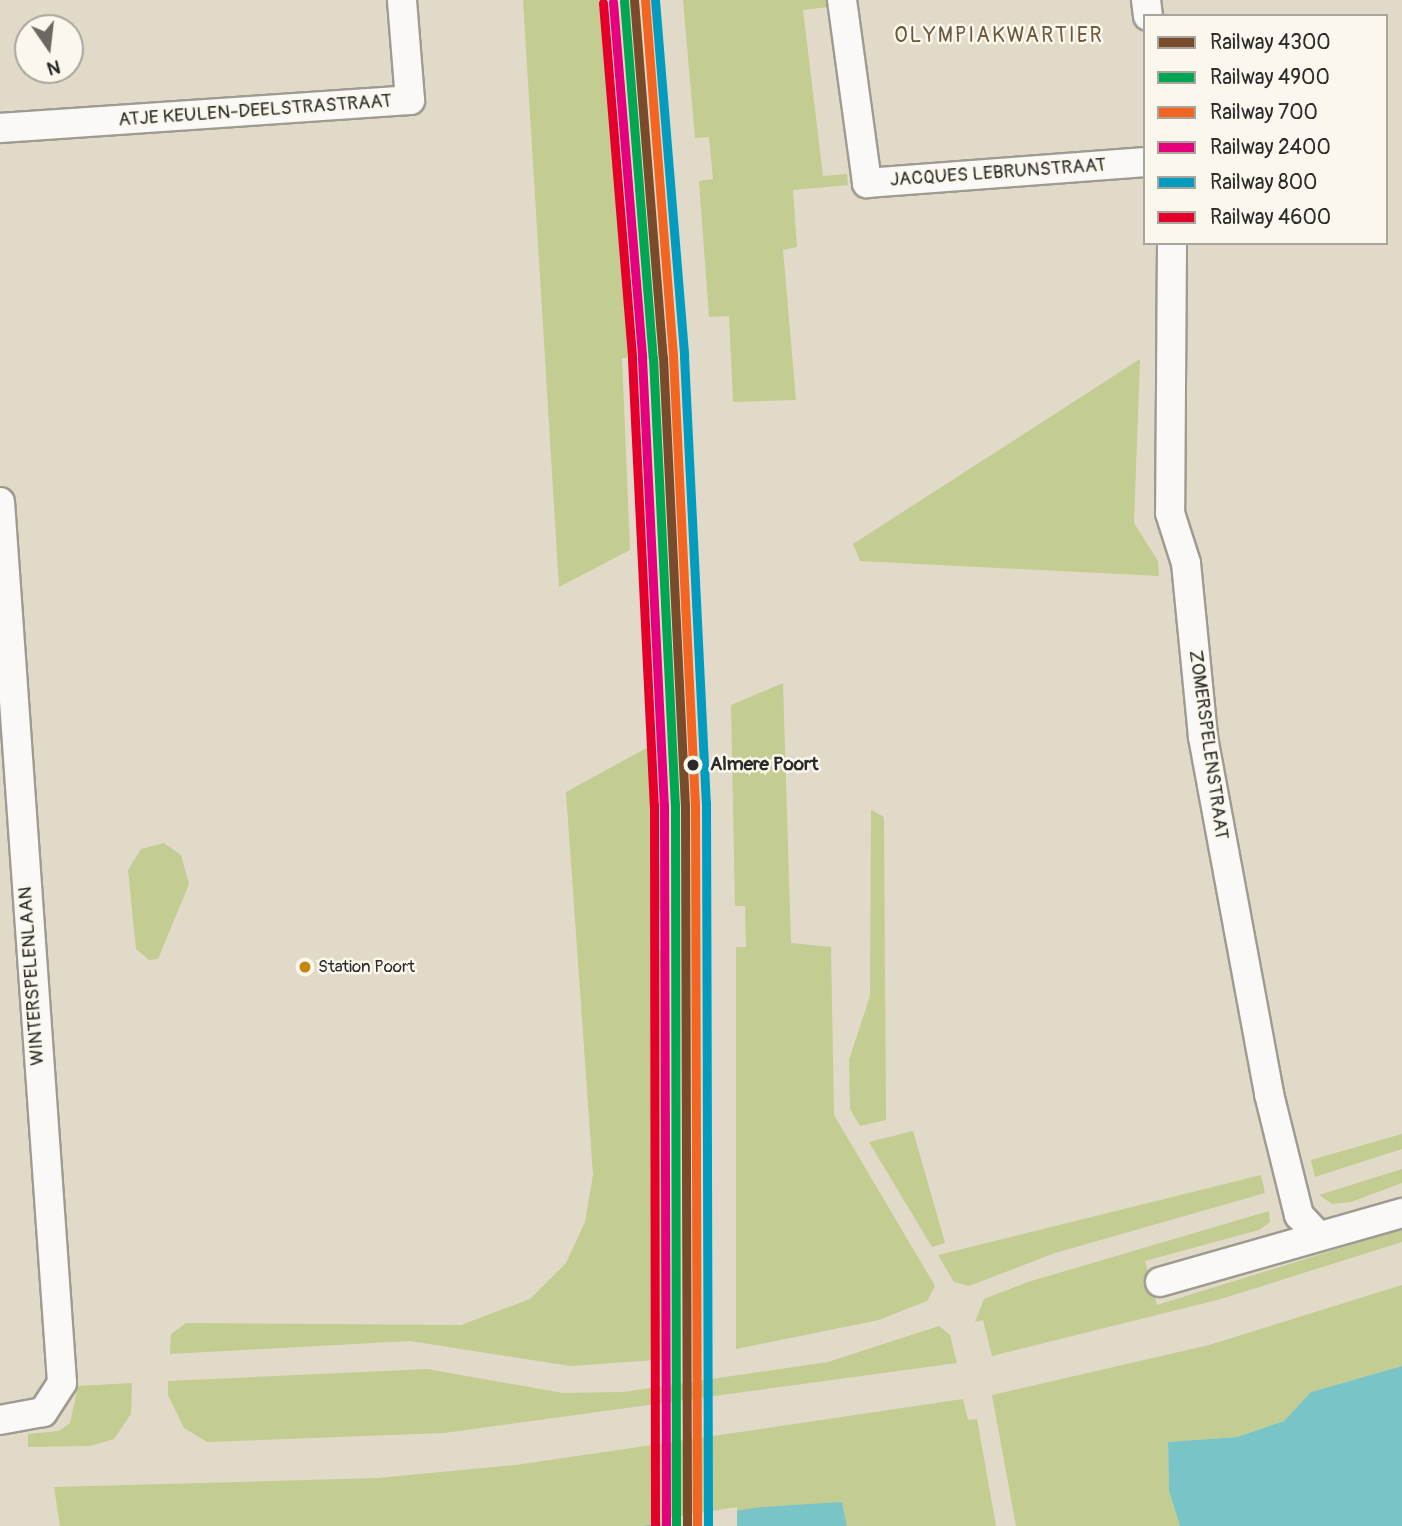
<!DOCTYPE html>
<html>
<head>
<meta charset="utf-8">
<style>
	body { margin:0 }
	#map { position:relative; width:1402px; height:1526px; overflow:hidden; background:#e2dac8; font-family:Pangolin,sans-serif }
	div>[style] { position:absolute }
	[style*='--x'] { left:calc(var(--x)*1px); top:calc(var(--y)*1px); width:calc(var(--w)*1px); rotate:calc(var(--a)*1deg) }
	.green>* { inset:0; background:#c3cc91 }
	.water>* { inset:0; background:#79c4c6 }
	.pier>* { inset:0; background:#e2dac8 }
	.roads { filter:drop-shadow(2px 0 #9f9b91) drop-shadow(-2px 0 #9f9b91) drop-shadow(0 2px #9f9b91) drop-shadow(0 -2px #9f9b91) }
	.street>* { height:28px; margin:-14px; padding:0 14px; transform-origin:14px; border-radius:14px; background:#fbf9f7 }
	.rail-1>* { height:9px; margin:-4.5px; padding:0 4.5px; transform-origin:4.5px; border-radius:4.5px; background:#7a4b2a }
	.rail-2>* { height:9px; margin:-4.5px; padding:0 4.5px; transform-origin:4.5px; border-radius:4.5px; background:#00a651 }
	.rail-3>* { height:9px; margin:-4.5px; padding:0 4.5px; transform-origin:4.5px; border-radius:4.5px; background:#f26522 }
	.rail-4>* { height:9px; margin:-4.5px; padding:0 4.5px; transform-origin:4.5px; border-radius:4.5px; background:#e5007d }
	.rail-5>* { height:9px; margin:-4.5px; padding:0 4.5px; transform-origin:4.5px; border-radius:4.5px; background:#049cbe }
	.rail-6>* { height:9px; margin:-4.5px; padding:0 4.5px; transform-origin:4.5px; border-radius:4.5px; background:#e4002b }
	.dots>* { width:19px; height:19px; translate:-50% -50%; box-sizing:border-box; border:4px solid #fbf7ec; border-radius:50% }
	span { translate:-50% -50%; white-space:nowrap; text-align:center; line-height:1.15; -webkit-text-stroke:5px #fbf7ec; paint-order:stroke }
	.bus-label { font-size:17px; color:#2b2b2b }
	.left { translate:0 -50%; text-align:left }
	.street-label { font-size:19px; color:#2b2b2b }
	.stop-label { font-size:19px; color:#2b2b2b; font-weight:700 }
	.neighbourhood-label { font-size:21px; color:#6a583f; letter-spacing:2px }
	.legend { position:absolute; left:1143px; top:14px; width:245px; height:231px; box-sizing:border-box; background:#fbf7ec; border:2px solid #a8a59f; margin:0; padding:9px 12px; list-style:none; font-size:21px; color:#2b2b2b }
	.legend li { display:flex; align-items:center; gap:14px; height:35px }
	.legend b { width:35px; border:2px solid #a8a59f }
	.north { position:absolute; left:14px; top:14px; width:70px; height:70px; box-sizing:border-box; background:#fbf7ec; border:2px solid #a8a59f; border-radius:50%; rotate:166deg; font-size:19px; font-weight:700; line-height:28px; text-align:center; color:#2b2b2b }
	.north::after { content:''; display:block; margin:auto; width:24px; height:32px; background:#6b6862; clip-path:polygon(50% 0,100% 100%,50% 72%,0 100%) }
</style>
</head>
<body>
<div id="map">
	<div class="green">
		<i style="clip-path:polygon(523px 0,606px 0,619px 138px,611px 139px,615px 182px,622px 181px,637px 357px,622px 358px,630px 550px,559px 587px)"></i>
		<i style="clip-path:polygon(683px 0,827px 0,828px 7px,803px 10px,823px 176px,847px 174px,848px 185px,793px 190px,797px 247px,783px 250px,796px 400px,733px 402px,729px 316px,709px 317px,699px 181px,713px 179px,709px 137px,695px 138px)"></i>
		<i style="clip-path:polygon(1140px 359px,1134px 523px,1158px 561px,1159px 576px,860px 561px,853px 544px)"></i>
		<i style="clip-path:polygon(783px 683px,791px 943px,831px 947px,834px 1115px,935px 1286px,927px 1301px,879px 1320px,736px 1349px,736px 947px,746px 947px,745px 906px,735px 906px,731px 705px)"></i>
		<i style="clip-path:polygon(652px 745px,662px 911px,656px 911px,656px 950px,663px 951px,669px 1359px,570px 1366px,410px 1341px,170px 1354px,171px 1334px,186px 1323px,461px 1325px,530px 1299px,566px 1263px,585px 1222px,593px 1175px,566px 792px)"></i>
		<i style="clip-path:polygon(871px 810px,884px 817px,886px 1120px,860px 1126px,850px 1109px,849px 1060px,870px 996px)"></i>
		<i style="clip-path:polygon(164px 843px,181px 855px,189px 884px,158px 959px,149px 960px,136px 949px,128px 870px,141px 849px)"></i>
		<i style="clip-path:polygon(913px 1131px,945px 1243px,932px 1247px,869px 1142px)"></i>
		<i style="clip-path:polygon(1402px 1134px,1402px 1149px,1315px 1177px,1311px 1160px)"></i>
		<i style="clip-path:polygon(1402px 1169px,1402px 1183px,1351px 1202px,1332px 1204px,1319px 1195px)"></i>
		<i style="clip-path:polygon(1261px 1175px,1265px 1193px,1055px 1253px,969px 1286px,954px 1282px,938px 1255px)"></i>
		<i style="clip-path:polygon(1269px 1211px,1270px 1222px,1259px 1230px,1145px 1261px,1157px 1305px,1402px 1229px,1402px 1242px,1221px 1299px,992px 1356px,983px 1320px,975px 1322px,984px 1299px,1028px 1282px)"></i>
		<i style="clip-path:polygon(1402px 1285px,1402px 1366px,1311px 1392px,1284px 1421px,1237px 1437px,1168px 1442px,1169px 1491px,1180px 1526px,1016px 1526px,992px 1395px,1209px 1345px)"></i>
		<i style="clip-path:polygon(939px 1326px,950px 1335px,957px 1363px,444px 1433px,207px 1442px,184px 1428px,168px 1395px,168px 1381px,427px 1369px,563px 1393px,623px 1392px,828px 1362px)"></i>
		<i style="clip-path:polygon(132px 1383px,131px 1414px,114px 1439px,90px 1446px,28px 1447px,28px 1434px,59px 1431px,70px 1423px,78px 1386px)"></i>
		<i style="clip-path:polygon(963px 1399px,968px 1420px,977px 1419px,996px 1526px,847px 1526px,842px 1502px,642px 1526px,60px 1526px,54px 1487px,378px 1478px,516px 1465px)"></i>
	</div>
	<div class="water">
		<i style="clip-path:polygon(1402px 1366px,1402px 1526px,1180px 1526px,1169px 1491px,1168px 1442px,1237px 1437px,1284px 1421px,1311px 1392px)"></i>
		<i style="clip-path:polygon(842px 1502px,847px 1526px,642px 1526px,761px 1507px)"></i>
	</div>
	<div class="pier">
		<i style="clip-path:polygon(737px 1507px,737px 1526px,663px 1526px,663px 1519px)"></i>
	</div>
	<div class="roads">
		<div class="street">
			<i style="--x:842;--y:0;--w:185;--a:82.2"></i>
			<i style="--x:867;--y:183;--w:279;--a:-4.3"></i>
			<i style="--x:1146;--y:0;--w:16;--a:83"></i>
			<i style="--x:0;--y:128;--w:411;--a:-3.9"></i>
			<i style="--x:410;--y:100;--w:100;--a:-94.6"></i>
			<i style="--x:1172;--y:243;--w:270;--a:90.4"></i>
			<i style="--x:1170;--y:513;--w:52;--a:72.3"></i>
			<i style="--x:1186;--y:563;--w:175;--a:84.4"></i>
			<i style="--x:1203;--y:737;--w:363;--a:79.5"></i>
			<i style="--x:1269;--y:1094;--w:125;--a:76.1"></i>
			<i style="--x:1299;--y:1215;--w:26;--a:47"></i>
			<i style="--x:0;--y:502;--w:883;--a:85.97"></i>
			<i style="--x:62;--y:1383;--w:35;--a:123"></i>
			<i style="--x:43;--y:1412;--w:44;--a:169.5"></i>
			<i style="--x:1160;--y:1282;--w:252;--a:-15.9"></i>
		</div>
	</div>
	<div class="rail-1">
		<i style="--x:634;--y:0;--w:358;--a:85.4"></i>
		<i style="--x:663;--y:357;--w:448;--a:87.2"></i>
		<i style="--x:685;--y:804;--w:722;--a:89.84"></i>
	</div>
	<div class="rail-2">
		<i style="--x:624;--y:1;--w:358;--a:85.4"></i>
		<i style="--x:653;--y:358;--w:447;--a:87.2"></i>
		<i style="--x:675;--y:804;--w:722;--a:89.92"></i>
	</div>
	<div class="rail-3">
		<i style="--x:645;--y:0;--w:357;--a:85.5"></i>
		<i style="--x:673;--y:356;--w:448;--a:87.2"></i>
		<i style="--x:695;--y:803;--w:723;--a:89.84"></i>
	</div>
	<div class="rail-4">
		<i style="--x:613;--y:2;--w:357;--a:85.3"></i>
		<i style="--x:642;--y:358;--w:448;--a:87.2"></i>
		<i style="--x:664;--y:805;--w:721;--a:89.84"></i>
	</div>
	<div class="rail-5">
		<i style="--x:655;--y:0;--w:357;--a:85.3"></i>
		<i style="--x:684;--y:356;--w:448;--a:87.2"></i>
		<i style="--x:706;--y:803;--w:723;--a:89.84"></i>
	</div>
	<div class="rail-6">
		<i style="--x:603;--y:3;--w:357;--a:85.3"></i>
		<i style="--x:632;--y:359;--w:447;--a:87.2"></i>
		<i style="--x:654;--y:805;--w:721;--a:89.92"></i>
	</div>
	<div class="dots">
		<i style="left:693px;top:765px;background:#2b2b2b"></i>
		<i style="left:305px;top:967px;background:#c4870b"></i>
	</div>
	<div class="bus-label">
		<span class="left" style="left:318px;top:967px">Station Poort</span>
	</div>
	<div class="street-label">
		<span style="left:255px;top:111px;rotate:-4deg">ATJE KEULEN-DEELSTRASTRAAT</span>
		<span style="left:998px;top:173px;rotate:-4deg">JACQUES LEBRUNSTRAAT</span>
		<span style="left:1208px;top:745px;rotate:82deg">ZOMERSPELENSTRAAT</span>
		<span style="left:32px;top:976px;rotate:-94deg">WINTERSPELENLAAN</span>
	</div>
	<div class="stop-label">
		<span class="left" style="left:710px;top:765px">Almere Poort</span>
	</div>
	<div class="neighbourhood-label">
		<span style="left:999px;top:36px">OLYMPIAKWARTIER</span>
	</div>
	<ul class="legend">
	<li><b style="height:9px;background:#7a4b2a"></b>Railway 4300</li>
	<li><b style="height:9px;background:#00a651"></b>Railway 4900</li>
	<li><b style="height:9px;background:#f26522"></b>Railway 700</li>
	<li><b style="height:9px;background:#e5007d"></b>Railway 2400</li>
	<li><b style="height:9px;background:#049cbe"></b>Railway 800</li>
	<li><b style="height:9px;background:#e4002b"></b>Railway 4600</li>
	</ul>
	<div class="north">N</div>
</div>
</body>
</html>
